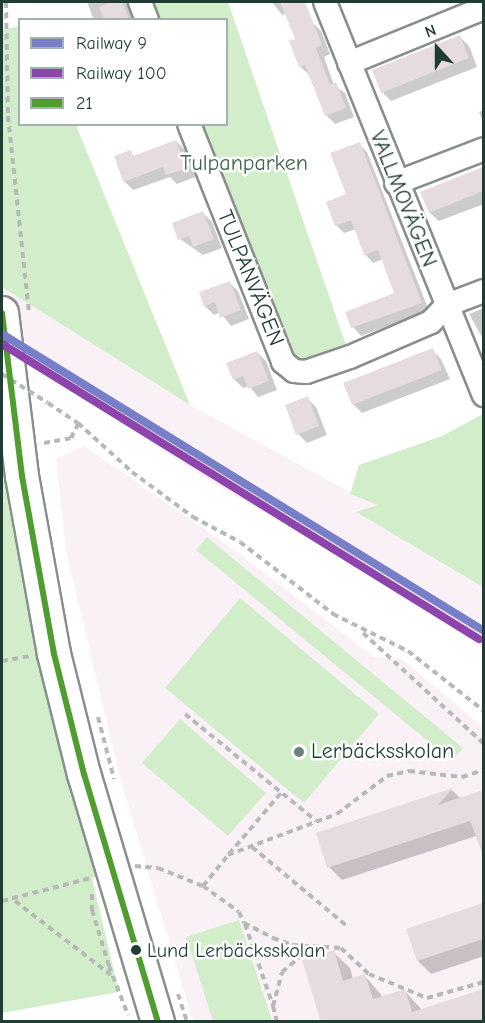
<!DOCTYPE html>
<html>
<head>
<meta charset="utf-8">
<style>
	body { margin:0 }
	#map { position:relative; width:485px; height:1023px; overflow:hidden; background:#fff; font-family:"Comic Neue",sans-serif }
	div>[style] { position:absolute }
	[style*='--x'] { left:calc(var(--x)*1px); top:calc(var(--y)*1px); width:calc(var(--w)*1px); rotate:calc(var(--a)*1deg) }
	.built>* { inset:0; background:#faf1f6 }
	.green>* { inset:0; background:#d2edca }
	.shadow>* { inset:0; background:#0003 }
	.building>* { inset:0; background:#e5dbe0 }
	.path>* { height:4px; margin-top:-2px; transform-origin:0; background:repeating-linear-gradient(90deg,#b6b9b8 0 6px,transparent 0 10.5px) }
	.roads { filter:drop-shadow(2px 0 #898f8d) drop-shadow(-2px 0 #898f8d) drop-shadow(0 2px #898f8d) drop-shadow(0 -2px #898f8d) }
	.street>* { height:22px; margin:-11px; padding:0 11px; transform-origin:11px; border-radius:11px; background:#fff }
	.secondary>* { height:32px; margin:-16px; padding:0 16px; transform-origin:16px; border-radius:16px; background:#fff }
	.path-bridge>* { height:4px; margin-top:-2px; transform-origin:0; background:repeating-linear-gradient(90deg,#b6b9b8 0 6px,transparent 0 10.5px) }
	.bus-1>* { height:6px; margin:-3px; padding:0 3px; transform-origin:3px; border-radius:3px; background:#509e2f }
	.rail-1>* { height:8px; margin:-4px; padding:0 4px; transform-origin:4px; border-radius:4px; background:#767fc8 }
	.rail-2>* { height:8px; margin:-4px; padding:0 4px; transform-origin:4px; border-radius:4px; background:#8e44ad }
	.dots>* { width:16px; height:16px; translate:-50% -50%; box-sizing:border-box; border:3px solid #fff; border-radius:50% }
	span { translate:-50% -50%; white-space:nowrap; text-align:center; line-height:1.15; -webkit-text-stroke:5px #fff; paint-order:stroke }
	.bus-label { font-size:20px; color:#1f3d34 }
	.left { translate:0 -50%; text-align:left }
	.park-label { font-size:22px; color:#42654f }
	.street-label { font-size:22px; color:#1f3d34 }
	.poi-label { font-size:22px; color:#1f3d34 }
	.frame { position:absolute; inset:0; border:3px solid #1f3d34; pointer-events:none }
	.legend { position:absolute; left:18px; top:18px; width:210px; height:108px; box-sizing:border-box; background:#fff; border:2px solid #a5b1ae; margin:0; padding:8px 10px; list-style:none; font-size:18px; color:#1f3d34 }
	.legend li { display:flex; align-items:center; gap:12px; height:30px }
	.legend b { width:30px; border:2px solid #a5b1ae }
	.north { position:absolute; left:407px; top:18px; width:60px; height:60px; -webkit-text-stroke:4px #fff; paint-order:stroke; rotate:339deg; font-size:16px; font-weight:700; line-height:24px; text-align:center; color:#1f3d34 }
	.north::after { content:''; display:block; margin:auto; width:21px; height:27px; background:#1f3d34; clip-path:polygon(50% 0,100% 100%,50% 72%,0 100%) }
</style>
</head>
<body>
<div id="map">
	<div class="built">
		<i style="clip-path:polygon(2px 287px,190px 405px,346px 490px,403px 508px,483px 555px,483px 648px,311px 539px,218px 486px,2px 346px)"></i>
		<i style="clip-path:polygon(84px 446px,236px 551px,374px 657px,402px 659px,483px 727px,483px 1021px,193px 1021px,120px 778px,66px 551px,56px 459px)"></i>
	</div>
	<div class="green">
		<i style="clip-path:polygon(140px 2px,228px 2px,350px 357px,294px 371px,189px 125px,226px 124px,226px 20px,147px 19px)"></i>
		<i style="clip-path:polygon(19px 26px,20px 124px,76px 125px,190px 405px,2px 287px,2px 30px)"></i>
		<i style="clip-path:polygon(2px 346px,112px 872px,92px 878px,119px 992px,2px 1013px)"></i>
		<i style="clip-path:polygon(483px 414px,483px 587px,356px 512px,378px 505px,350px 494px,359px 465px,442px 436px)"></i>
		<i style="clip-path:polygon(207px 537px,463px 748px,452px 761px,196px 550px)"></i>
		<i style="clip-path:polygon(240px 598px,379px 714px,304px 803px,165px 688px)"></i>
		<i style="clip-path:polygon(180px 719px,266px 793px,228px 836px,142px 763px)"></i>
		<i style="clip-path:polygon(239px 920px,272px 1021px,213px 1021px,186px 937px)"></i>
	</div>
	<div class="shadow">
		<i style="clip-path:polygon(87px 2px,126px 2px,133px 20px,94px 20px)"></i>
		<i style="clip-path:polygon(272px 2px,298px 2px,301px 8px,282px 15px)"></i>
		<i style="clip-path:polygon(312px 22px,321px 31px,330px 54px,324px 57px,334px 85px,345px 93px,354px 117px,335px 124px,326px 115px,309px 75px,300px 66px,297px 40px)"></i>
		<i style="clip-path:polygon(460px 37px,469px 46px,477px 67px,391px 101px,382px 92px)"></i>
		<i style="clip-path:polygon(484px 110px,484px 124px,479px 112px)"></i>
		<i style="clip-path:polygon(176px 141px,185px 150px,195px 177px,177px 184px,170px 177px,133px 190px,124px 181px,130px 152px,135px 157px)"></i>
		<i style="clip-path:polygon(359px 144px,367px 152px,429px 311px,361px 336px,353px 327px,396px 294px,383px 259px,373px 263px,365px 254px,356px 229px,344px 233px,336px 225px,348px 195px)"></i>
		<i style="clip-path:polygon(484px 168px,484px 204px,439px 221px,430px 213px,422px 193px)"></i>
		<i style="clip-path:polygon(203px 213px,212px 222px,222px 248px,203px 255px,180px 239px)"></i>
		<i style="clip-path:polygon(229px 282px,238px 291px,249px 319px,231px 326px,220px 312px,214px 315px,205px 306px)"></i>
		<i style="clip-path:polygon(484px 308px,484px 341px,469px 314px)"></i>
		<i style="clip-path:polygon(432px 350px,441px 359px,450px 379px,362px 413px,353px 404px)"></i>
		<i style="clip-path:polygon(257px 352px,266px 361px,277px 390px,258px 397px,249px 386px,243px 388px,234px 379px)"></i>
		<i style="clip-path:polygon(307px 398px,316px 407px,327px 435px,307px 443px,298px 434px)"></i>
		<i style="clip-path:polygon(452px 790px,461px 799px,484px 791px,484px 857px,476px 836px,342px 880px,329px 867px,318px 834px)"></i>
		<i style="clip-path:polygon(484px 905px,484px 956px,431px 974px,418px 961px,408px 930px)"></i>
		<i style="clip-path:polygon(333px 952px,350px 968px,353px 979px,365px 976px,383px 997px,404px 990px,422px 1010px,484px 991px,484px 1022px,322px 1022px)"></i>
	</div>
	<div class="building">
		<i style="clip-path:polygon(112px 2px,122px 2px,129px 20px,104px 20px,99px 7px)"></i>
		<i style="clip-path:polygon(280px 2px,305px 2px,322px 45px,316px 48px,330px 85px,336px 82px,346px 108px,325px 116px,305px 65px,299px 67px,289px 41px,295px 39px)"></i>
		<i style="clip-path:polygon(460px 35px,469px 58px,381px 93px,372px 70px)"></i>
		<i style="clip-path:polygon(176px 140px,187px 168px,166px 175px,163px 167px,123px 182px,114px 156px,131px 150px,133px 156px)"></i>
		<i style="clip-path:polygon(360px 142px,422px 303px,351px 328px,345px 312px,394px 293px,378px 250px,364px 255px,351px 220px,335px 226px,326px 202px,346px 194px,330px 153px)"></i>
		<i style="clip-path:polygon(483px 167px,483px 191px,429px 213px,420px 192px)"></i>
		<i style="clip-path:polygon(203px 211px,214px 239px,193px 247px,189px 236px,178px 240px,172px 223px)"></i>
		<i style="clip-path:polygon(230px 281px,241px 310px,220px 318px,215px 302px,204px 307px,199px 292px)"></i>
		<i style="clip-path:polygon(433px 348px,442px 370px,352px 405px,343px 383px)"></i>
		<i style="clip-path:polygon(257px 351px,269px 381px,248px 389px,243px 376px,233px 380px,226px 363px)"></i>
		<i style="clip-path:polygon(308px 396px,319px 426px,296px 435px,285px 405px)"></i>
		<i style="clip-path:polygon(453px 788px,438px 805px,483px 790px,483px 853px,470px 821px,327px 868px,316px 833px)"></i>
		<i style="clip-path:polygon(483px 903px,483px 939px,417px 961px,406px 929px)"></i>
		<i style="clip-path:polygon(334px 950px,343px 981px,365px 974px,373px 999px,405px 989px,412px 1012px,483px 989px,483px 1022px,321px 1022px,302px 960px)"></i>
	</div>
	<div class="path">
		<i style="--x:6;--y:2;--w:114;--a:89"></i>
		<i style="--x:8;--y:116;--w:196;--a:83.9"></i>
		<i style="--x:48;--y:403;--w:36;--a:34"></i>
		<i style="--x:78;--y:423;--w:73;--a:42.2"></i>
		<i style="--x:132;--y:472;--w:76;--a:36.4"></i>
		<i style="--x:193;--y:517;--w:53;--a:28"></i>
		<i style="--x:240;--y:542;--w:118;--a:37.7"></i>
		<i style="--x:333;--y:614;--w:84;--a:26.3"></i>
		<i style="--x:408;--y:651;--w:97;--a:38.3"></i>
		<i style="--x:44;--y:443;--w:27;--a:-10"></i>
		<i style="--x:71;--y:438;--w:16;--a:-63"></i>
		<i style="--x:363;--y:633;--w:164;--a:42.5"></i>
		<i style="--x:2;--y:661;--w:28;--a:-10"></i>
		<i style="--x:185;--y:714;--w:169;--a:39.2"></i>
		<i style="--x:98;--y:717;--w:64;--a:75.5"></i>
		<i style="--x:252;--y:847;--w:125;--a:39.8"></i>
		<i style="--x:229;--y:854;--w:80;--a:-49.6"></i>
		<i style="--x:135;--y:866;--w:23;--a:5"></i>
		<i style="--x:158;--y:868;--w:48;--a:21.8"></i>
		<i style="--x:203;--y:886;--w:44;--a:35.8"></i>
		<i style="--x:239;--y:912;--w:12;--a:66"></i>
		<i style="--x:244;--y:923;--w:33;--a:27"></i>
		<i style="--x:273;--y:938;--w:20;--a:20"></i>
		<i style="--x:292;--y:945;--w:49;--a:3.5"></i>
		<i style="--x:341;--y:948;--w:38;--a:43"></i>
		<i style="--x:369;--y:974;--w:63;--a:22.5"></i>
		<i style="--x:427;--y:998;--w:59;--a:-15.7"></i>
		<i style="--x:203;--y:886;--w:40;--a:-51"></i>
		<i style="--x:228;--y:855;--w:116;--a:-20.6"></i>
		<i style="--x:337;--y:814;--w:63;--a:-37.2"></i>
		<i style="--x:387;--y:776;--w:23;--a:-13"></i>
		<i style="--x:409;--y:771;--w:53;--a:6.5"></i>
		<i style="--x:462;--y:777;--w:23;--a:-18"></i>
		<i style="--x:92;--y:894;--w:16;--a:90"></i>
		<i style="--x:92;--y:910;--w:59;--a:73.1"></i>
		<i style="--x:109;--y:966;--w:53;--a:68.8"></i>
		<i style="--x:2;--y:901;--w:92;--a:-14.5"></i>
		<i style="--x:15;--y:901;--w:121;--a:37.6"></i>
		<i style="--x:245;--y:924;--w:87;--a:71.1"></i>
		<i style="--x:273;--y:1006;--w:35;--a:-75"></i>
		<i style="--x:282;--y:972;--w:40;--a:-40"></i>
		<i style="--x:178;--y:994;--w:29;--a:72"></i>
		<i style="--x:273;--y:1006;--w:16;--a:76"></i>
	</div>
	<div class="roads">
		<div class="street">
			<i style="--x:140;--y:2;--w:19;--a:69"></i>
			<i style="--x:325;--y:2;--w:424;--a:68"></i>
			<i style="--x:349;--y:63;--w:146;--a:-22.2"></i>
			<i style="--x:189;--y:124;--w:256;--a:68.4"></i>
			<i style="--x:283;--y:362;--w:14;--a:39"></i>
			<i style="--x:294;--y:371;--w:12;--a:5"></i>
			<i style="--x:306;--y:372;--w:46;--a:-18.8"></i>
			<i style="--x:350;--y:357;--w:88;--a:-23.4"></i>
			<i style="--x:431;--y:322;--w:23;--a:-47"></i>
			<i style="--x:447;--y:305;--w:40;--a:-21"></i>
			<i style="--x:396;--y:183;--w:94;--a:-21.1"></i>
		</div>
		<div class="secondary">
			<i style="--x:2;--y:313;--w:164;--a:83"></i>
			<i style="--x:22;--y:476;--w:181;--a:79.8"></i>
			<i style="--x:54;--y:654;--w:124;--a:76"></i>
			<i style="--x:84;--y:774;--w:259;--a:73.4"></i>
		</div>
	</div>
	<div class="path-bridge">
		<i style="--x:2;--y:374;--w:54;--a:32.2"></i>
	</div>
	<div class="bus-1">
		<i style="--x:2;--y:313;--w:164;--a:83"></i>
		<i style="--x:22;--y:476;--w:181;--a:79.8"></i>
		<i style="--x:54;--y:654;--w:124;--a:76"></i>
		<i style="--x:84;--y:774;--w:259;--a:73.4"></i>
	</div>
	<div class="rail-1">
		<i style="--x:2;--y:334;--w:566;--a:31.64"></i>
	</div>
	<div class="rail-2">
		<i style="--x:2;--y:344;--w:561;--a:31.73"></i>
	</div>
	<div class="dots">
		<i style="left:299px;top:752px;background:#6d817b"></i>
		<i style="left:136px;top:950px;background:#1f3d34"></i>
	</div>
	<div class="bus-label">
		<span class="left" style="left:147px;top:950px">Lund Lerbäcksskolan</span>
	</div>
	<div class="park-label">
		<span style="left:244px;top:164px">Tulpanparken</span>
	</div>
	<div class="street-label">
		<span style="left:403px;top:199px;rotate:68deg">VALLMOVÄGEN</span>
		<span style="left:250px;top:278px;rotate:68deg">TULPANVÄGEN</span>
	</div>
	<div class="poi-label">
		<span class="left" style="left:311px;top:752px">Lerbäcksskolan</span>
	</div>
	<div class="frame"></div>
	<ul class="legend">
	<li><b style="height:8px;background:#767fc8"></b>Railway 9</li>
	<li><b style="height:8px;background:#8e44ad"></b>Railway 100</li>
	<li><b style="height:8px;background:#509e2f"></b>21</li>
	</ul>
	<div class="north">N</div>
</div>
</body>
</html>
